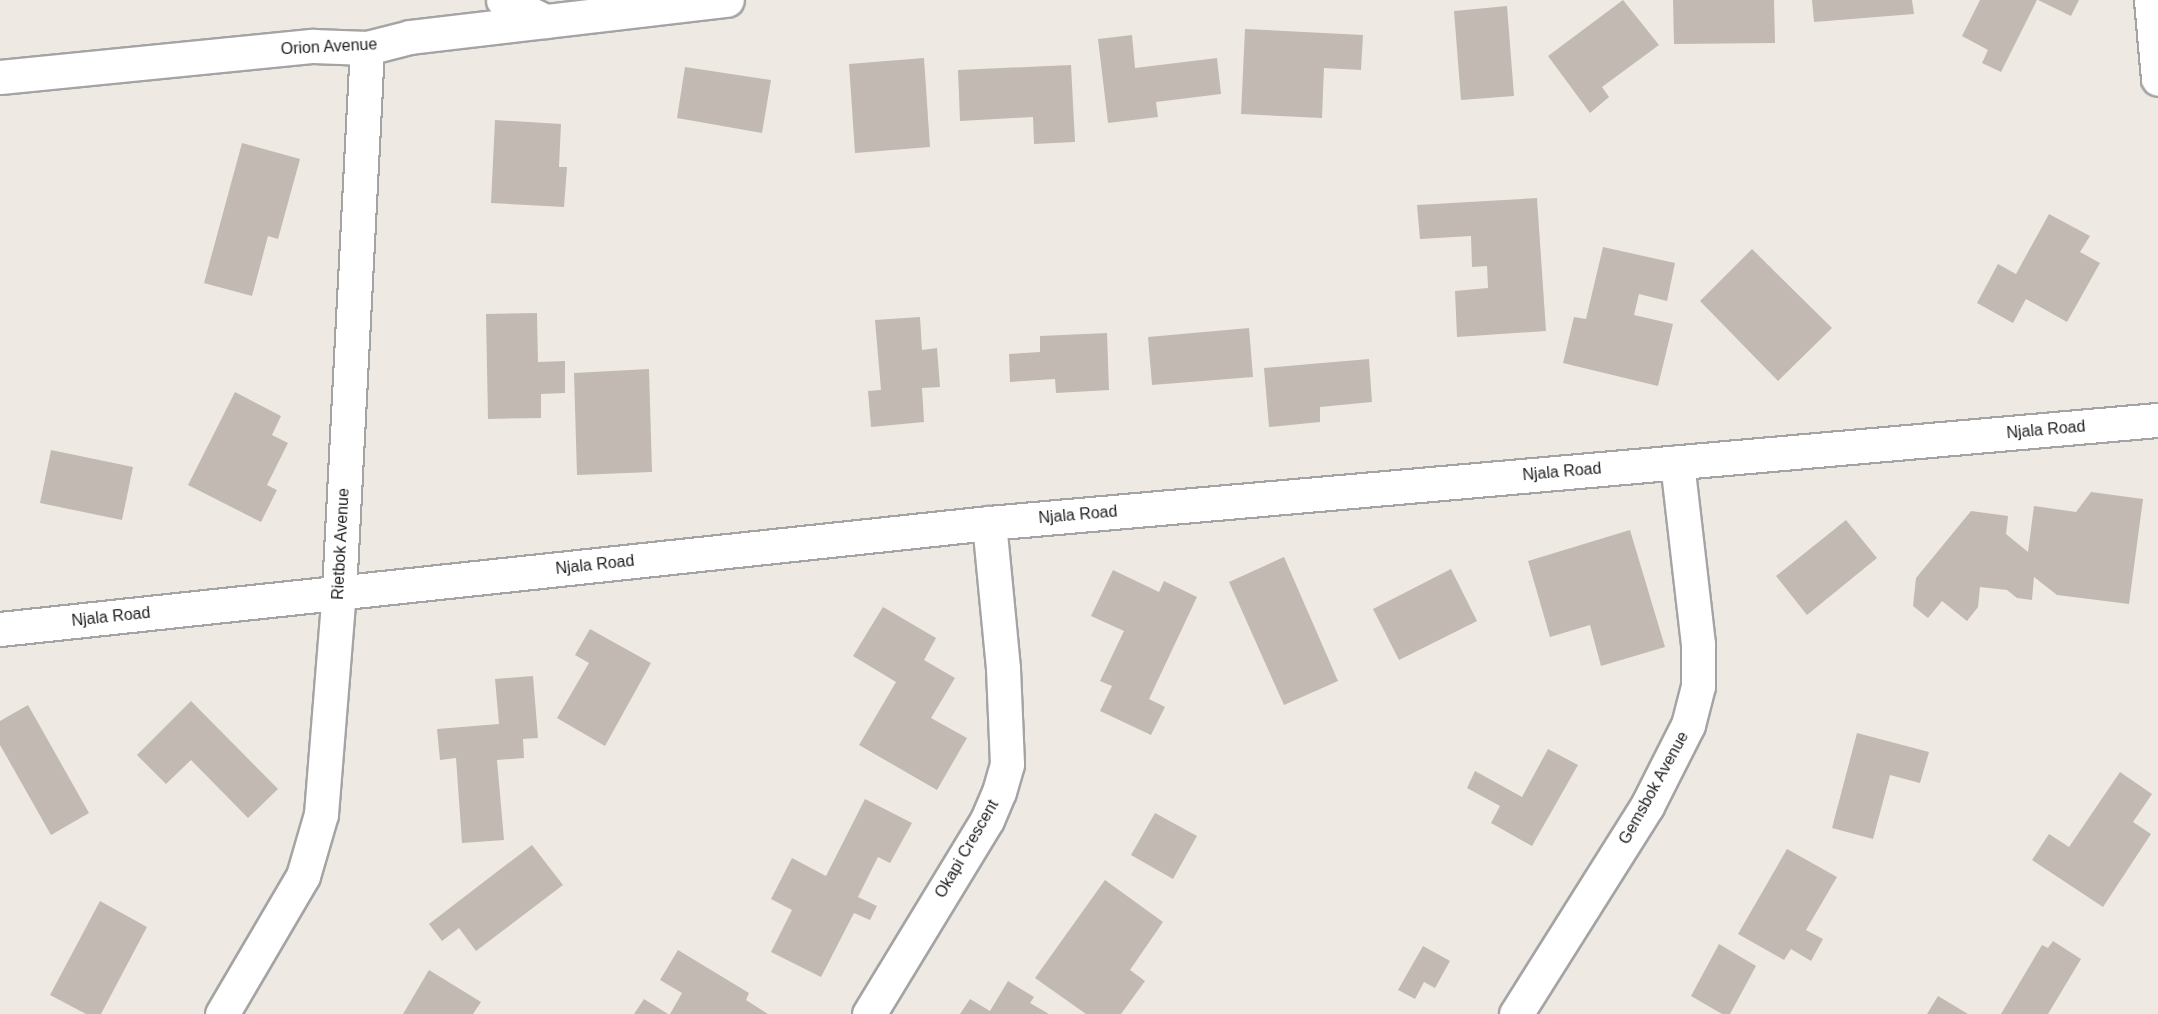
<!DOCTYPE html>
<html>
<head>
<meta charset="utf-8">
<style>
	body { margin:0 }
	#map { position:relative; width:2158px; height:1014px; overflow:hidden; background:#eeeae3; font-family:Helvetica,sans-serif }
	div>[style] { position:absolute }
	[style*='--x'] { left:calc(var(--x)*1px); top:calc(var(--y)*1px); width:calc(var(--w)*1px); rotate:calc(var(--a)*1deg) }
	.building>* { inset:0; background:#c2b9b2 }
	.roads { filter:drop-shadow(2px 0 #a4a4a4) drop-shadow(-2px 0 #a4a4a4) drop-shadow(0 2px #a4a4a4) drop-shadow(0 -2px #a4a4a4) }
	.minor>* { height:33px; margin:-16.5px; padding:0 16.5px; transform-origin:16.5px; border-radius:16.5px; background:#fff }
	span { translate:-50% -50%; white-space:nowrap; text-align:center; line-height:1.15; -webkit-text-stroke:6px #fff; paint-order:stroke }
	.street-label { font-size:16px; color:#1d1d1d }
</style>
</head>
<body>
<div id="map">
	<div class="building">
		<i style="clip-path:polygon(1623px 0,1659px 45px,1602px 87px,1609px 97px,1590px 113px,1548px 56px)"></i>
		<i style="clip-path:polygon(1673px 0,1774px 0,1775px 43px,1674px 44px)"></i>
		<i style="clip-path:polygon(1812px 0,1912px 0,1914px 14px,1814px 22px)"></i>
		<i style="clip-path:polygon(1980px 0,2037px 0,2001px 72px,1982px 63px,1988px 50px,1962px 36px)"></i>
		<i style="clip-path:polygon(2038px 0,2079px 0,2071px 16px)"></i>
		<i style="clip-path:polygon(1507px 6px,1514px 96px,1461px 100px,1454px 11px)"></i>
		<i style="clip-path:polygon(1245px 29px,1363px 35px,1361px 70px,1324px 68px,1322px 118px,1241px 114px)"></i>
		<i style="clip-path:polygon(1132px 35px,1135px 68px,1217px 58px,1221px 94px,1156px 102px,1158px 117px,1108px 123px,1098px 39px)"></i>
		<i style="clip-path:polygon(924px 58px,930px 147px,855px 153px,849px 64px)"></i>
		<i style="clip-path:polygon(1071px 65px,1075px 142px,1034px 144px,1033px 117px,960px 121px,958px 70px)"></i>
		<i style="clip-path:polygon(685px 67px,771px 80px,762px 133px,677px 118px)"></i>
		<i style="clip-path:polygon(495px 120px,561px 124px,559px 167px,567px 167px,564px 207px,491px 203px)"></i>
		<i style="clip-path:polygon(242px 143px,300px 159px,278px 239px,268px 236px,252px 296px,204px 283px)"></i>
		<i style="clip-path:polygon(1537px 198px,1546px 331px,1457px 337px,1455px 291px,1488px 288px,1487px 266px,1472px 267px,1471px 236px,1420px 239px,1417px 205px)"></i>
		<i style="clip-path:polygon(2049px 214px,2090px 236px,2080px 252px,2100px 263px,2067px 322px,2026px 299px,2013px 323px,1977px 303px,1998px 264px,2016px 274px)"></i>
		<i style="clip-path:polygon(1603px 247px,1675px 263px,1667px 301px,1639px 294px,1634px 315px,1673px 324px,1658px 386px,1563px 363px,1574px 317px,1586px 319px)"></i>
		<i style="clip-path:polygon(1752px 249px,1832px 328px,1778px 381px,1700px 301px)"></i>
		<i style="clip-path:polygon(537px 313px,538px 362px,565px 361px,565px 393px,541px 394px,541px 418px,488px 419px,486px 314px)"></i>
		<i style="clip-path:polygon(920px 317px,922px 350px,937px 348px,940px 387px,922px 388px,924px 422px,871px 427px,868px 391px,881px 390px,875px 320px)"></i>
		<i style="clip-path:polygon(1249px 328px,1253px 377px,1152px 385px,1148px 337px)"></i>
		<i style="clip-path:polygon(1107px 333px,1109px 390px,1056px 393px,1055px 379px,1010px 382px,1009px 354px,1040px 352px,1040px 336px)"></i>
		<i style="clip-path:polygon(1369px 359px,1372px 402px,1320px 407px,1320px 422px,1269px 427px,1264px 368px)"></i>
		<i style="clip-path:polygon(649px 369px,652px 472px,577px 475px,574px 373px)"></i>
		<i style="clip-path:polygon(235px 392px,281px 416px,272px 435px,288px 443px,267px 485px,277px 490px,261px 522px,188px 485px)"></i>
		<i style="clip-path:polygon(51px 450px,133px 467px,122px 520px,40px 503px)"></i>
		<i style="clip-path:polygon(2091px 492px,2143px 499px,2129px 604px,2057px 595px,2034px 577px,2032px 600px,2017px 598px,2007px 590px,1980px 587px,1978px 607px,1967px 621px,1942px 601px,1928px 618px,1913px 606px,1916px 578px,1971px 511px,2008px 516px,2006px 534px,2028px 552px,2034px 506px,2076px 512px)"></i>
		<i style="clip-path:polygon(1846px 520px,1877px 558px,1807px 615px,1776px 576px)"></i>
		<i style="clip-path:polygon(1630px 530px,1665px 647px,1601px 666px,1590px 625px,1550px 637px,1528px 561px)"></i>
		<i style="clip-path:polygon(1284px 557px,1338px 681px,1284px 705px,1229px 582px)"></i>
		<i style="clip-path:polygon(1451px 569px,1477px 621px,1399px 660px,1373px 609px)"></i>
		<i style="clip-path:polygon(1113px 570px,1159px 592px,1164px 581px,1197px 597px,1149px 699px,1165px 707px,1151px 735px,1100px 711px,1112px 686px,1100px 681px,1124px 631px,1091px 616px)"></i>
		<i style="clip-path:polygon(883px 607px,936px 638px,924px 660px,955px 678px,931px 718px,967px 738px,937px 790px,859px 745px,896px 682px,853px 656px)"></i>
		<i style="clip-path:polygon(590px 629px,651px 663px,605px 746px,557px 718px,589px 663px,575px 655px)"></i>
		<i style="clip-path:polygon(533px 676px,538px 738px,523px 739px,524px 758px,497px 760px,504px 840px,462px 843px,456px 758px,440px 760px,437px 729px,499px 724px,495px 679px)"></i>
		<i style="clip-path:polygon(191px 701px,278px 789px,248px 818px,191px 760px,166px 784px,137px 755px)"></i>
		<i style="clip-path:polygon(28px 705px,89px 813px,51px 835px,0 745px,0 721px)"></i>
		<i style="clip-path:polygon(1857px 733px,1929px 752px,1920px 783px,1890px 775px,1873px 839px,1832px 828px)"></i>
		<i style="clip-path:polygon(1548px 749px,1578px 765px,1532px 846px,1491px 823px,1500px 806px,1467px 788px,1475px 771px,1522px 797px)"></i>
		<i style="clip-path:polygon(2120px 772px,2152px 794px,2133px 822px,2151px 834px,2103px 907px,2032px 860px,2049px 834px,2069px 847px)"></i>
		<i style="clip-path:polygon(865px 799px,912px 823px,890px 863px,878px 857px,858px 897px,877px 906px,870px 920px,854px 913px,821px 977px,771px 952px,792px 910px,771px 899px,792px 858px,826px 876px)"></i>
		<i style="clip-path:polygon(1155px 813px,1197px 836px,1173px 879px,1131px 855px)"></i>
		<i style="clip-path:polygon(532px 845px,563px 885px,476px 951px,459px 928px,442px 941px,429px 924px)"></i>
		<i style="clip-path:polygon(1787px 849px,1837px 877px,1806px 930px,1823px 939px,1811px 961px,1791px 949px,1784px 960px,1738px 934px)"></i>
		<i style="clip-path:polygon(1105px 880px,1163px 922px,1130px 970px,1145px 981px,1121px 1014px,1086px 1014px,1035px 978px)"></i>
		<i style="clip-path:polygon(100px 901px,147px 927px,101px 1014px,86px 1014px,50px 995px)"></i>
		<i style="clip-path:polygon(2053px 941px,2081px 959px,2048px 1014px,2001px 1014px,2042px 945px,2048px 948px)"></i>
		<i style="clip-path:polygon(1719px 944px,1756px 966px,1730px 1014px,1722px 1014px,1691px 996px)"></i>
		<i style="clip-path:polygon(1423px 946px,1450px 961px,1435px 988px,1424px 982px,1415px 999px,1398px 990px)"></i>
		<i style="clip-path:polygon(678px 950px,749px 993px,746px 1000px,768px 1014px,670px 1014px,682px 993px,660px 980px)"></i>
		<i style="clip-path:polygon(429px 970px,481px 1002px,473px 1014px,403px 1014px)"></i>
		<i style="clip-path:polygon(1008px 981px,1034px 997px,1030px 1003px,1049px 1014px,960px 1014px,970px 999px,990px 1011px)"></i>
		<i style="clip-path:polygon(1938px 996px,1968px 1014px,1927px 1014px)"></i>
		<i style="clip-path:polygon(644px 999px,668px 1014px,634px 1014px)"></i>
	</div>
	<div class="roads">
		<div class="minor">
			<i style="--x:503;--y:0;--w:47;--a:26.6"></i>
			<i style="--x:2151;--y:0;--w:79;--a:84.9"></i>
			<i style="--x:0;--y:77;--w:315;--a:-5.7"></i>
			<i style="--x:313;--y:46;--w:54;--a:2.1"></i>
			<i style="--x:367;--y:48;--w:44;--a:-14.3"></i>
			<i style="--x:410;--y:37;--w:319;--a:-6.7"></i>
			<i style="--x:0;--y:629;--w:995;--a:-6.12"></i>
			<i style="--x:989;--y:523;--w:1174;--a:-5.04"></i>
			<i style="--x:222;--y:1014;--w:160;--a:-59.6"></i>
			<i style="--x:303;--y:876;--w:65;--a:-73.8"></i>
			<i style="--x:321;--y:814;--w:224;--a:-85.4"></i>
			<i style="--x:339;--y:591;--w:544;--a:-87.05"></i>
			<i style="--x:869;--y:1014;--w:227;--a:-58.7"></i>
			<i style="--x:987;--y:820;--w:30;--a:-67"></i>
			<i style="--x:999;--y:792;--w:29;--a:-74"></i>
			<i style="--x:1007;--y:764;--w:96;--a:-92.4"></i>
			<i style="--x:1003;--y:668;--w:146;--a:-95.5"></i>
			<i style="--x:1516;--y:1014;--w:246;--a:-57.8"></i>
			<i style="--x:1647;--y:806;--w:91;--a:-63.2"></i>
			<i style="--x:1688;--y:725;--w:40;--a:-75.6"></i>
			<i style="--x:1698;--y:686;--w:42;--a:-90"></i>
			<i style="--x:1698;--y:644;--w:183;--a:-96.6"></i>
		</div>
	</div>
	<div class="street-label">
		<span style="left:329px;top:47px;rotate:-3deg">Orion Avenue</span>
		<span style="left:2046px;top:430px;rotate:-5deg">Njala Road</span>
		<span style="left:1562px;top:472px;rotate:-5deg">Njala Road</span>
		<span style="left:1078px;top:515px;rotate:-5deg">Njala Road</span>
		<span style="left:341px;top:544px;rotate:-87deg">Rietbok Avenue</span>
		<span style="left:595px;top:565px;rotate:-6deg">Njala Road</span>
		<span style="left:111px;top:617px;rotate:-6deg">Njala Road</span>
		<span style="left:1654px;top:788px;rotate:-61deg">Gemsbok Avenue</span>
		<span style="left:967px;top:849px;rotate:-60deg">Okapi Crescent</span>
	</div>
</div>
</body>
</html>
